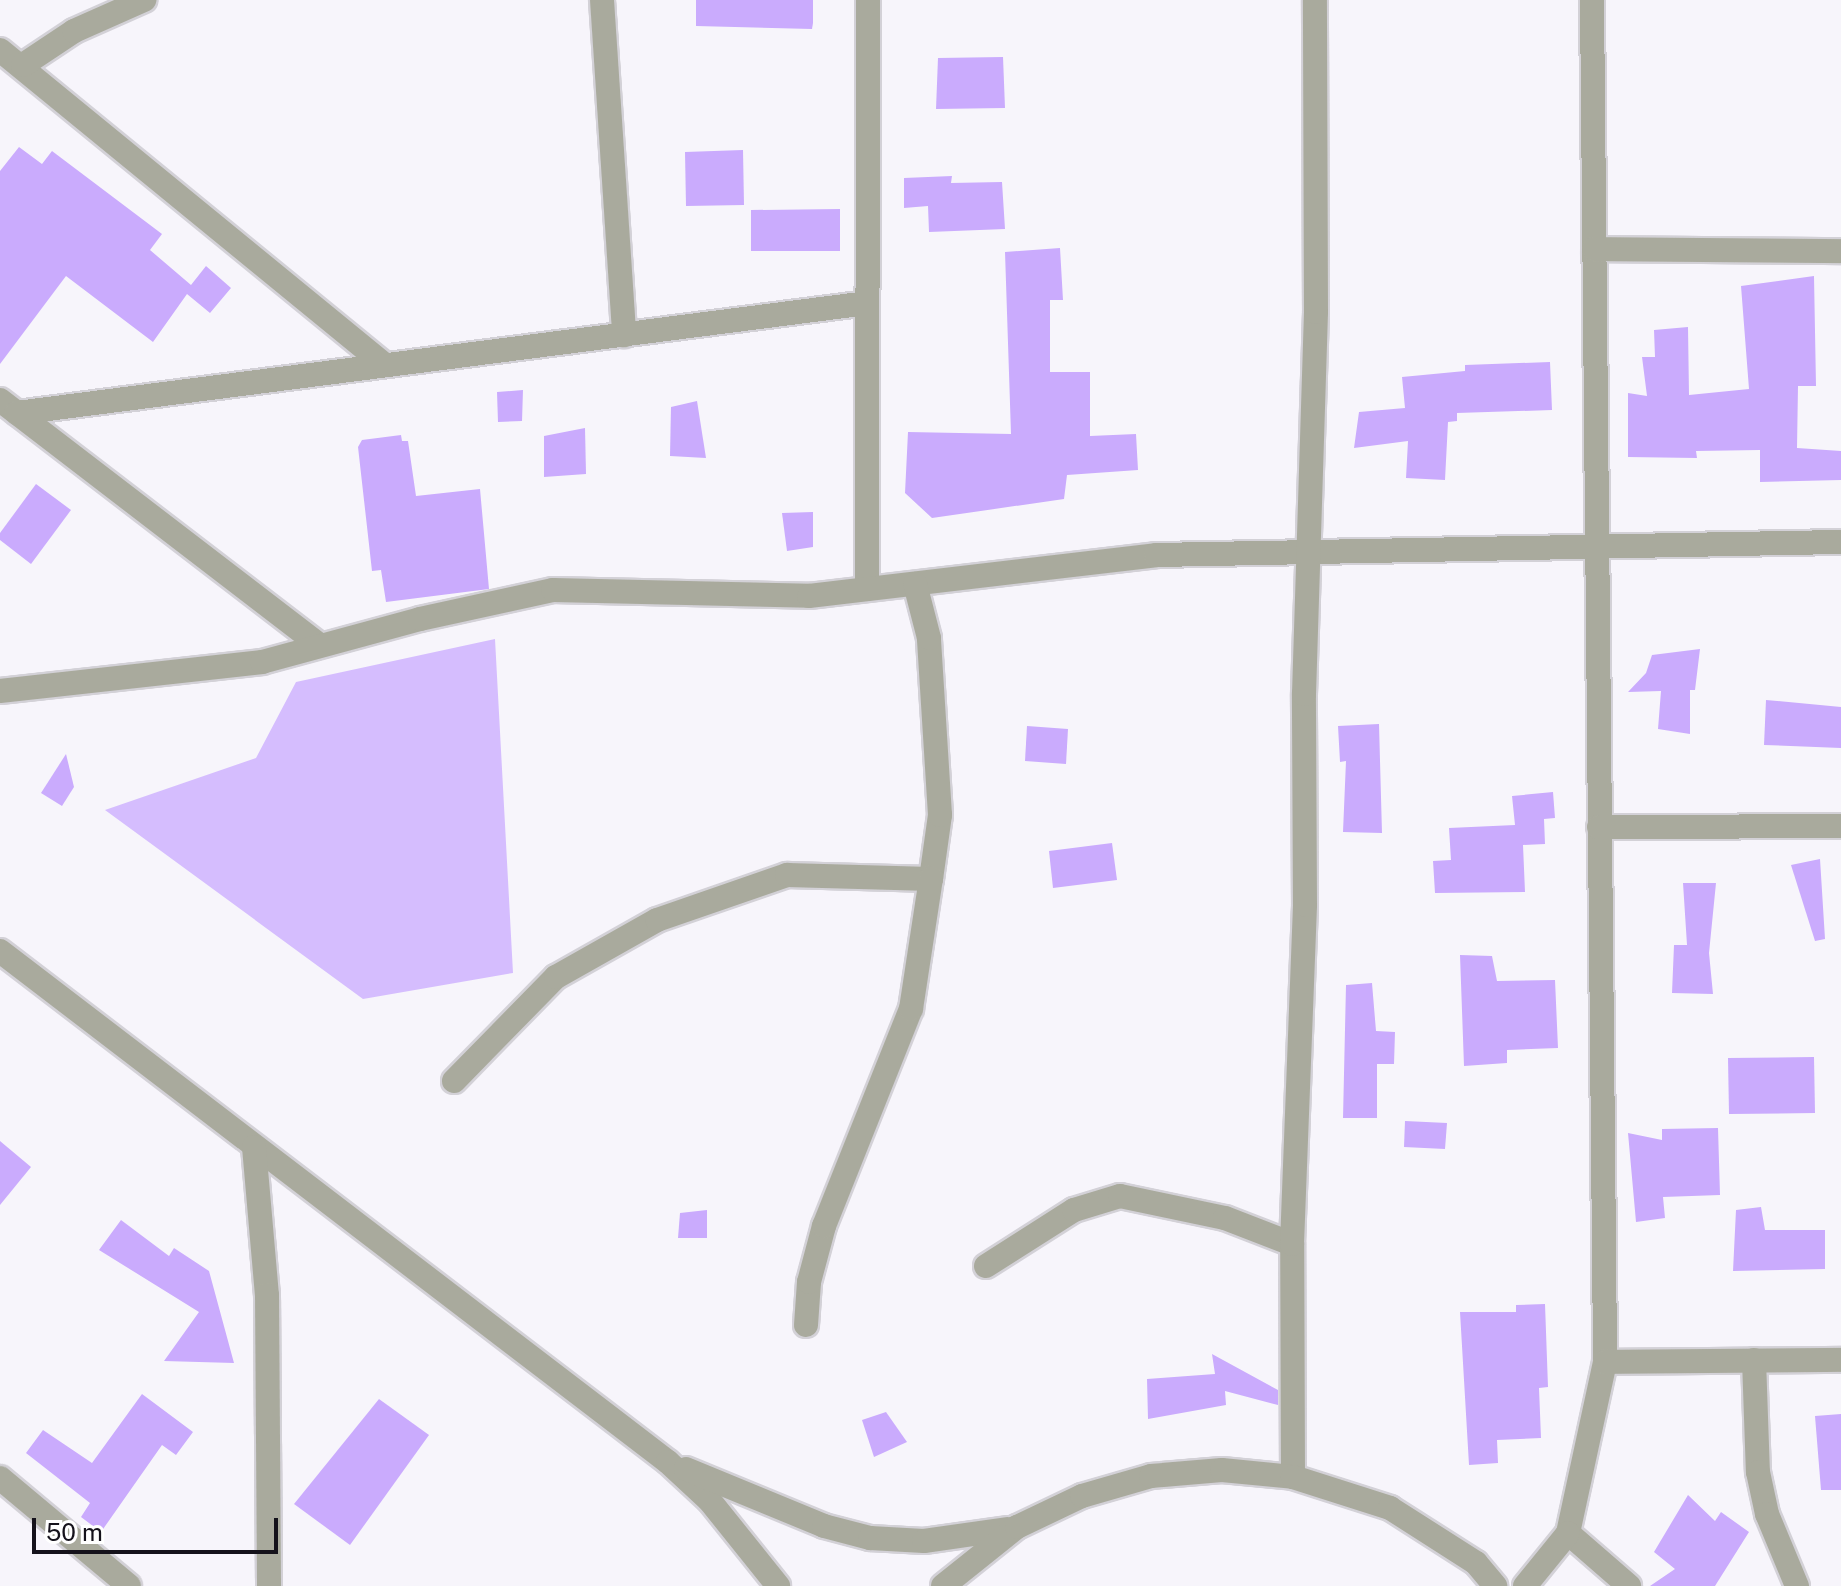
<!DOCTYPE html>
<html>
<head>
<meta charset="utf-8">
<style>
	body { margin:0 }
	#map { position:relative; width:1841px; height:1586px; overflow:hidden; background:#f7f5fb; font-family:"Public Sans",sans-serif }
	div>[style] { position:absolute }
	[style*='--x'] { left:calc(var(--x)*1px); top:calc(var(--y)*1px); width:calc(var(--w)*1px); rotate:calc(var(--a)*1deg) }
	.green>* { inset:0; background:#d5bdfe }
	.building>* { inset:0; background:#caabfd }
	.roads { filter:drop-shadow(2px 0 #d3d1d7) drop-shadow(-2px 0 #d3d1d7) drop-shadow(0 2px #d3d1d7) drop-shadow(0 -2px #d3d1d7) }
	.minor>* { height:24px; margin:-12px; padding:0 12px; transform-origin:12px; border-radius:12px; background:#a9aa9d }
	span { translate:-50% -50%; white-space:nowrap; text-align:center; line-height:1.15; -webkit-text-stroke:8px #fff; paint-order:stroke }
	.scale { position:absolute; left:32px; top:1518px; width:246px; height:36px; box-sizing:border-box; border:4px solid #15121b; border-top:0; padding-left:10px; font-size:24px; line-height:28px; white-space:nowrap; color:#15121b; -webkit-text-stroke:6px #fff; paint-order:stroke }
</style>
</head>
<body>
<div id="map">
	<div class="green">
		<i style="clip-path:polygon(495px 639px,513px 973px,363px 999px,105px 810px,256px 758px,296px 682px)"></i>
	</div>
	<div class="building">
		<i style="clip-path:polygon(696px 0,813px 0,813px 23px,812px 29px,696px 26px)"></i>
		<i style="clip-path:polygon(1003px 57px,1005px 108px,936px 109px,938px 58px)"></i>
		<i style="clip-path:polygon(19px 147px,42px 164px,52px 151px,162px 234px,150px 250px,191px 285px,206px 266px,231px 288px,210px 313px,187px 294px,153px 342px,66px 276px,0 364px,0 171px)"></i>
		<i style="clip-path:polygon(743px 150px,744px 205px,686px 206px,685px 152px)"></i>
		<i style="clip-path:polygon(952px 176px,951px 183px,1002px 182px,1005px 229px,929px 232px,928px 206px,904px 208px,904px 178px)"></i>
		<i style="clip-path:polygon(840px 209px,840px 251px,751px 251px,751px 210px)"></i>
		<i style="clip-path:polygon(1060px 248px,1063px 300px,1050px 300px,1050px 372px,1090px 372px,1090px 436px,1136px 434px,1138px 470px,1067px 475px,1064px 499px,932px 518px,905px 493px,908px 432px,1011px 434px,1005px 252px)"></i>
		<i style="clip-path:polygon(1814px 276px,1816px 386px,1798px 386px,1797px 448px,1841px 451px,1841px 480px,1760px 482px,1760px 450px,1696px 451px,1697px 458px,1628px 457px,1628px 393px,1647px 396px,1642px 357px,1655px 357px,1654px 330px,1688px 327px,1689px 395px,1749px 389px,1741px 286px)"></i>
		<i style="clip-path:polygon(1550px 362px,1552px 410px,1457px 413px,1457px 421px,1448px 422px,1445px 480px,1406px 478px,1408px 441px,1354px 448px,1359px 412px,1405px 408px,1402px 377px,1465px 371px,1465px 365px)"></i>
		<i style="clip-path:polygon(523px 390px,522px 421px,498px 422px,497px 392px)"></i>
		<i style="clip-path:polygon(697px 401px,706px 458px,670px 456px,671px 407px)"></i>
		<i style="clip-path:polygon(585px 428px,586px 474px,544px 477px,544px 436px)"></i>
		<i style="clip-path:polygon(401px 435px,402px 441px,408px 441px,416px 496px,480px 489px,489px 589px,386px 602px,381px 570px,372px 571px,358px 447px,362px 440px)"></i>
		<i style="clip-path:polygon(36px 484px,71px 510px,31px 564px,0 540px,0 533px)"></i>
		<i style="clip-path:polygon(813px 512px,813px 547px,787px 551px,782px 513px)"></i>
		<i style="clip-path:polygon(1700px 649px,1695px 690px,1690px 690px,1690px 734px,1658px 729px,1661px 691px,1628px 692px,1646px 673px,1652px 655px)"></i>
		<i style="clip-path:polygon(1766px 700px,1841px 707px,1841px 748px,1764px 745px)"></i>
		<i style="clip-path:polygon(1379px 724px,1382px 833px,1343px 832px,1346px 761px,1340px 762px,1338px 726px)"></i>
		<i style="clip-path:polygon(1027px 726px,1068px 729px,1066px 764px,1025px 761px)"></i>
		<i style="clip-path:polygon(66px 754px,74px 787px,62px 806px,41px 793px)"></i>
		<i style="clip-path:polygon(1553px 792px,1555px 818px,1544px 819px,1545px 844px,1523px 845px,1525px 892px,1435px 893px,1433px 861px,1451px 860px,1449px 828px,1515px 825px,1512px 796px)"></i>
		<i style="clip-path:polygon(1112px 843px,1117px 880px,1053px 888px,1049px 851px)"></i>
		<i style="clip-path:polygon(1820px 859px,1825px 939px,1815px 941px,1791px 865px)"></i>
		<i style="clip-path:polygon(1683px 883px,1716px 883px,1709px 953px,1713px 994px,1672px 993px,1674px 945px,1687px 945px)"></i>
		<i style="clip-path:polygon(1460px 955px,1492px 956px,1497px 981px,1555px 980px,1558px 1048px,1507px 1050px,1507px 1063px,1464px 1066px)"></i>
		<i style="clip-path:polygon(1372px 983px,1376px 1031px,1395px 1032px,1394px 1064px,1377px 1064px,1377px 1118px,1343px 1118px,1346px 985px)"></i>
		<i style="clip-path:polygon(1814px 1057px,1815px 1113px,1729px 1114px,1728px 1058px)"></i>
		<i style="clip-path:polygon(1405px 1121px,1447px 1123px,1445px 1149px,1404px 1147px)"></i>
		<i style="clip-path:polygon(1718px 1128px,1720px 1195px,1663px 1197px,1665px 1218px,1636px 1222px,1628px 1133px,1662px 1140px,1662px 1129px)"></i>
		<i style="clip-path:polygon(0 1141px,31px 1167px,0 1205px)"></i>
		<i style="clip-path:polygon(1761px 1207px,1765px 1230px,1825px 1230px,1825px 1269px,1733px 1271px,1736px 1210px)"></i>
		<i style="clip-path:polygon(707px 1210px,707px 1238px,678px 1238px,680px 1213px)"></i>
		<i style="clip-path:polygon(121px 1220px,169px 1256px,174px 1248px,209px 1271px,234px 1363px,164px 1361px,199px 1312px,99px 1250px)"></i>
		<i style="clip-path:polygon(1545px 1304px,1548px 1387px,1539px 1388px,1541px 1438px,1497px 1440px,1498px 1463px,1469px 1465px,1460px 1312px,1516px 1312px,1516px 1305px)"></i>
		<i style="clip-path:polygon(1212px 1354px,1278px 1390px,1278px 1405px,1225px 1391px,1226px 1405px,1148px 1419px,1147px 1379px,1215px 1374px)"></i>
		<i style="clip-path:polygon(142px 1394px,193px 1432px,176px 1455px,162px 1445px,101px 1532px,81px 1517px,90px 1503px,26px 1453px,43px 1430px,92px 1463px)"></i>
		<i style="clip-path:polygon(379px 1399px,429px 1435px,350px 1545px,294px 1504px)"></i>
		<i style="clip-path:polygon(886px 1412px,907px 1442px,874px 1457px,862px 1420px)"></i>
		<i style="clip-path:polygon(1841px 1414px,1841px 1490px,1821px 1490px,1815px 1416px)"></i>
		<i style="clip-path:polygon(1688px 1495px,1715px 1521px,1721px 1512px,1749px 1532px,1715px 1586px,1650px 1586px,1675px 1569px,1654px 1552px)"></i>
	</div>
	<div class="roads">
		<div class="minor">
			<i style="--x:602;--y:0;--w:336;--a:86.2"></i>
			<i style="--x:1592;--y:0;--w:1362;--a:89.45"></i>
			<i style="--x:1605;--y:1362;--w:175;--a:102.2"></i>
			<i style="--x:1568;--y:1533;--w:81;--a:41"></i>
			<i style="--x:0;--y:50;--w:497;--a:39.3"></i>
			<i style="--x:23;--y:65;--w:61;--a:-33.7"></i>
			<i style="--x:74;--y:31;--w:77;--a:-23.9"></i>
			<i style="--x:1594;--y:249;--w:247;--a:0.5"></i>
			<i style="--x:0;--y:400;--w:401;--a:37.5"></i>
			<i style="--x:17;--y:413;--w:857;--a:-7.37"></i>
			<i style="--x:867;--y:589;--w:589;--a:-89.9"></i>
			<i style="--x:0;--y:691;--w:264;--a:-6.3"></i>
			<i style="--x:262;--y:662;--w:164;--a:-15.2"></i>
			<i style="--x:420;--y:619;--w:136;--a:-12.3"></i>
			<i style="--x:553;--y:590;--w:256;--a:1.3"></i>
			<i style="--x:809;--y:596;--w:349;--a:-6.7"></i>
			<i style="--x:1156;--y:555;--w:685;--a:-1.09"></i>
			<i style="--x:1599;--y:827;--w:242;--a:-0.2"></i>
			<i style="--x:0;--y:951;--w:841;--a:37.41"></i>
			<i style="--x:668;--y:1462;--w:57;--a:42.9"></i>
			<i style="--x:710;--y:1501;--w:109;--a:51.3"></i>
			<i style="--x:454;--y:1081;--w:146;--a:-45.6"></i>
			<i style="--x:556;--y:977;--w:116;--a:-29.4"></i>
			<i style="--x:657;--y:920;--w:138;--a:-19.1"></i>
			<i style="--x:787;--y:875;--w:144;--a:1.6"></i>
			<i style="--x:931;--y:879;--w:65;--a:-82"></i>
			<i style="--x:940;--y:815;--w:177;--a:-93.6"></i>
			<i style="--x:929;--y:638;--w:56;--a:-104.5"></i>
			<i style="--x:254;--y:1147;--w:149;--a:85"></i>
			<i style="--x:267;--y:1295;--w:291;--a:89.6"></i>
			<i style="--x:986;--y:1266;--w:104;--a:-32.5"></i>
			<i style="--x:1074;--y:1210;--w:48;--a:-16.9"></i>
			<i style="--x:1120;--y:1196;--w:107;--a:11.8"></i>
			<i style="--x:1225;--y:1218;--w:72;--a:21.2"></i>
			<i style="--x:806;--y:1325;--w:43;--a:-86"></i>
			<i style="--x:809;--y:1282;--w:58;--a:-75"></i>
			<i style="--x:824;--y:1226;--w:234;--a:-68.2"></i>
			<i style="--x:911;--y:1009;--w:132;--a:-81.3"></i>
			<i style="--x:1754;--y:1360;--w:112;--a:88"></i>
			<i style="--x:1758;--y:1472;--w:43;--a:77.9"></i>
			<i style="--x:1767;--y:1514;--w:78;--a:67.4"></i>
			<i style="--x:1605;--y:1362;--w:236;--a:-0.5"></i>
			<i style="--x:686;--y:1469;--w:149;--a:22.4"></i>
			<i style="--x:824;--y:1526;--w:48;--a:14.6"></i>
			<i style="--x:870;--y:1538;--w:54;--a:3.2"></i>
			<i style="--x:924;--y:1541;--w:84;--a:-8.2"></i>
			<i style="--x:1293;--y:1477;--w:233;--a:-90.2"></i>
			<i style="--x:1292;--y:1244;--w:339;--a:-87.8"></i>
			<i style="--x:1305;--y:905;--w:211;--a:-90.3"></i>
			<i style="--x:1304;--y:694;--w:382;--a:-88.2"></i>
			<i style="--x:1316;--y:312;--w:312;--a:-90.2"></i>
			<i style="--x:0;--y:1478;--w:168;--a:39.9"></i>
			<i style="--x:943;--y:1586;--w:95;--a:-38.6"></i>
			<i style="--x:1017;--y:1527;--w:72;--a:-25.5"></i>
			<i style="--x:1082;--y:1496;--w:72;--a:-16.2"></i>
			<i style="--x:1151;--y:1476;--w:71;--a:-4.8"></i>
			<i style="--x:1222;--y:1470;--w:71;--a:5.6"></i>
			<i style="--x:1293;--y:1477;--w:102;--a:17.7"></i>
			<i style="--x:1390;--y:1508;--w:102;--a:32.6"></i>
			<i style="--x:1476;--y:1563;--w:30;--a:50"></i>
			<i style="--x:1525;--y:1586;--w:68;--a:-50.9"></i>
		</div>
	</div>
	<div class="scale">50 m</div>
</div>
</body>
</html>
